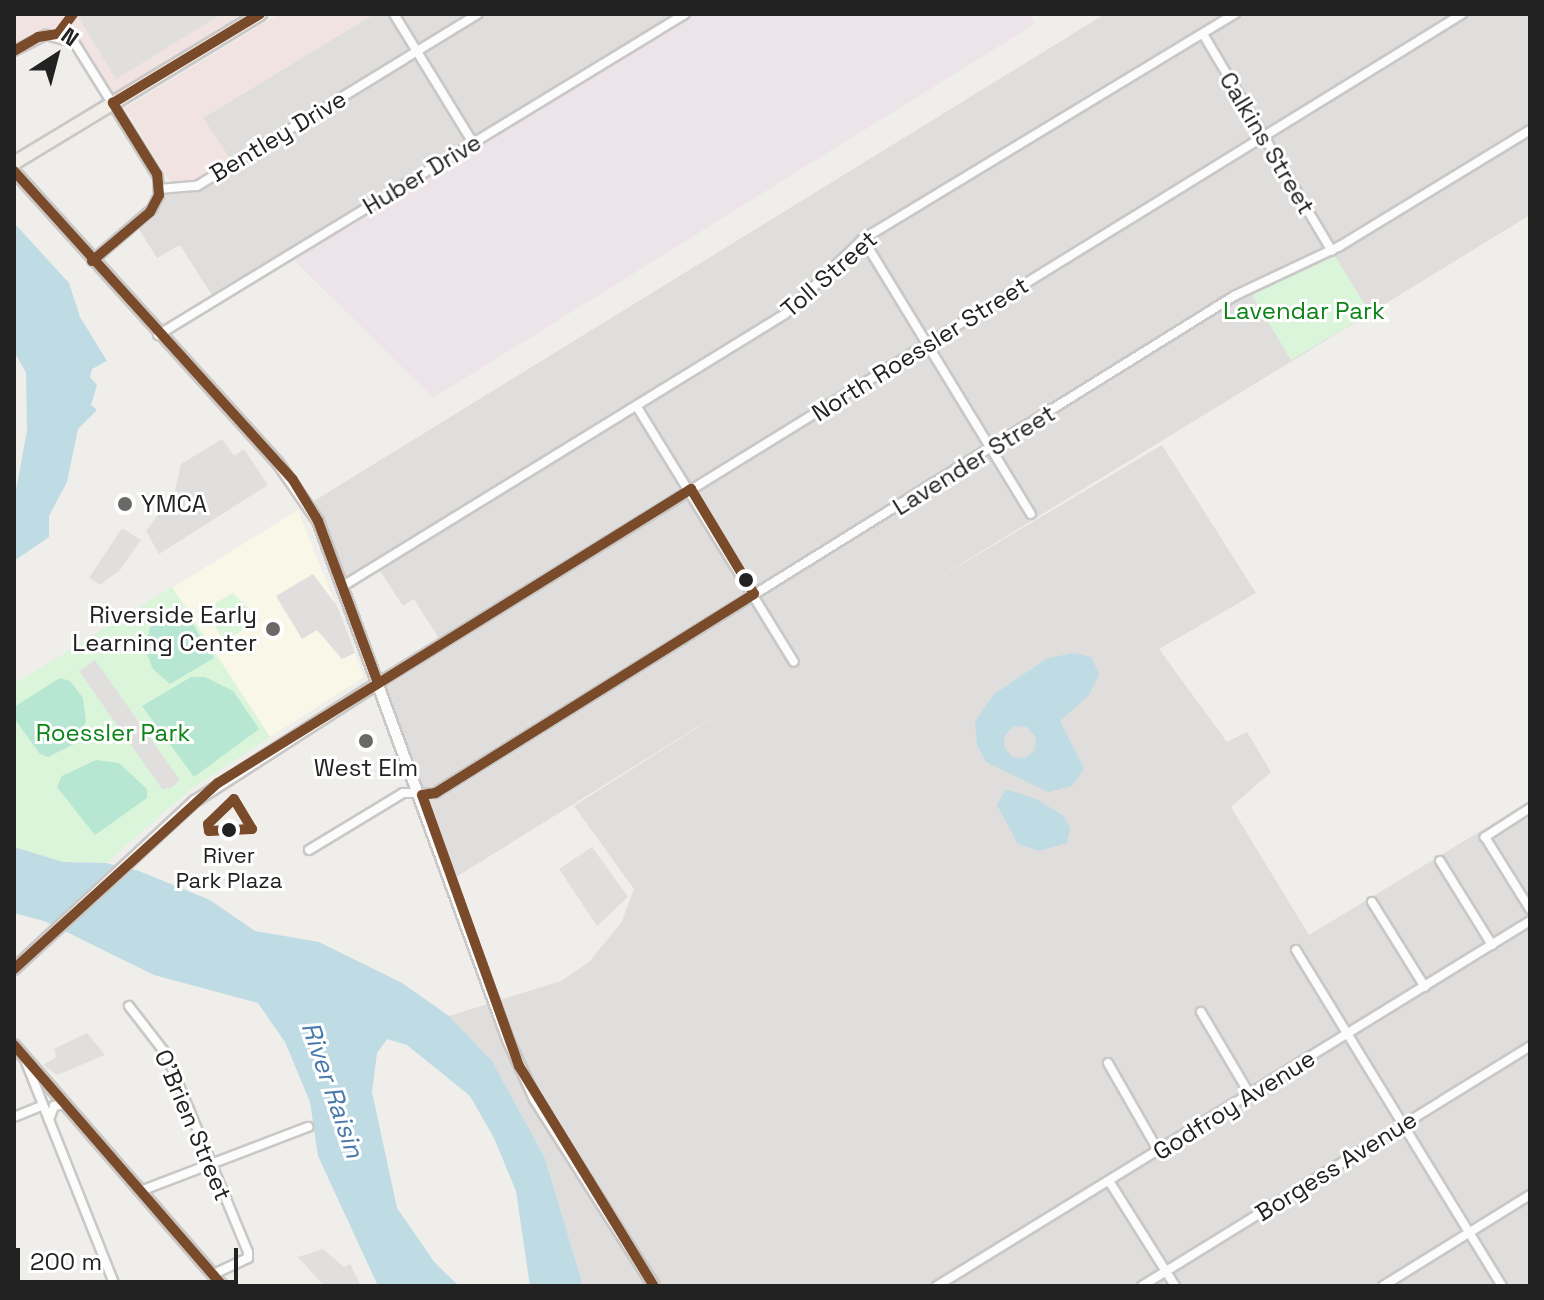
<!DOCTYPE html>
<html>
<head>
<meta charset="utf-8">
<style>
	body { margin:0 }
	#map { position:relative; width:1544px; height:1300px; overflow:hidden; background:#f0eeeb; font-family:"Space Grotesk",sans-serif }
	div>[style] { position:absolute }
	[style*='--x'] { left:calc(var(--x)*1px); top:calc(var(--y)*1px); width:calc(var(--w)*1px); rotate:calc(var(--a)*1deg) }
	.residential>* { inset:0; background:#dfdedc }
	.commercial>* { inset:0; background:#f1e3e1 }
	.industrial>* { inset:0; background:#ede4e9 }
	.education>* { inset:0; background:#f8f7e8 }
	.park>* { inset:0; background:#daf5da }
	.pitch>* { inset:0; background:#b7e6d2 }
	.parking>* { inset:0; background:#e0dfde }
	.water>* { inset:0; background:#bfdbe3 }
	.roads { filter:drop-shadow(2px 0 #c9c8c7) drop-shadow(-2px 0 #c9c8c7) drop-shadow(0 2px #c9c8c7) drop-shadow(0 -2px #c9c8c7) }
	.minor>* { height:8px; margin:-4px; padding:0 4px; transform-origin:4px; border-radius:4px; background:#fdfcfc }
	.tertiary>* { height:10px; margin:-5px; padding:0 5px; transform-origin:5px; border-radius:5px; background:#fdfcfc }
	.primary>* { height:12px; margin:-6px; padding:0 6px; transform-origin:6px; border-radius:6px; background:#f3ede7 }
	.bus-1>* { height:10px; margin:-5px; padding:0 5px; transform-origin:5px; border-radius:5px; background:#7a4b2a }
	.dots>* { width:22px; height:22px; translate:-50% -50%; box-sizing:border-box; border:4px solid #fff; border-radius:50% }
	span { translate:-50% -50%; white-space:nowrap; text-align:center; line-height:1.15; -webkit-text-stroke:6px #fff; paint-order:stroke }
	.bus-label { font-size:22px; color:#222 }
	.street-label { font-size:24px; color:#222 }
	.park-label { font-size:24px; color:#0c8416 }
	.poi-label { font-size:24px; color:#222 }
	.left { translate:0 -50%; text-align:left }
	.right { translate:-100% -50%; text-align:right }
	.water-label { font-size:26px; color:#4a7aab; font-style:italic }
	.frame { position:absolute; inset:0; border:16px solid #222; pointer-events:none }
	.north { position:absolute; left:16px; top:16px; width:80px; height:80px; -webkit-text-stroke:6px #fff; paint-order:stroke; rotate:36deg; font-size:22px; font-weight:700; line-height:32px; text-align:center; color:#222 }
	.north::after { content:''; display:block; margin:auto; width:28px; height:36px; background:#222; clip-path:polygon(50% 0,100% 100%,50% 72%,0 100%) }
	.scale { position:absolute; left:16px; top:1248px; width:222px; height:36px; box-sizing:border-box; border:4px solid #222; border-top:0; padding-left:10px; font-size:24px; line-height:28px; white-space:nowrap; color:#222; -webkit-text-stroke:6px #fff; paint-order:stroke }
</style>
</head>
<body>
<div id="map">
	<div class="residential">
		<i style="clip-path:polygon(374px 14px,687px 14px,215px 300px,180px 245px,157px 258px,135px 223px,147px 215px,159px 189px,175px 190px,203px 118px)"></i>
		<i style="clip-path:polygon(1105px 14px,1530px 14px,1530px 215px,925px 586px,1162px 445px,1256px 593px,1159px 649px,1227px 742px,1247px 732px,1271px 772px,1231px 807px,1309px 935px,1530px 801px,1530px 1286px,583px 1286px,545px 1158px,492px 1061px,449px 1016px,561px 981px,589px 962px,621px 923px,634px 889px,574px 806px,744px 698px,456px 877px,384px 686px,445px 648px,414px 599px,403px 606px,380px 571px,348px 590px,314px 501px)"></i>
	</div>
	<div class="commercial">
		<i style="clip-path:polygon(14px 14px,260px 14px,113px 103px,78px 48px,58px 34px,20px 48px,14px 40px)"></i>
		<i style="clip-path:polygon(279px 14px,374px 14px,203px 118px,234px 164px,197px 186px,175px 190px,125px 108px)"></i>
	</div>
	<div class="industrial">
		<i style="clip-path:polygon(685px 14px,1029px 14px,1035px 24px,433px 398px,289px 255px)"></i>
	</div>
	<div class="education">
		<i style="clip-path:polygon(298px 510px,364px 677px,270px 737px,172px 588px)"></i>
	</div>
	<div class="park">
		<i style="clip-path:polygon(1335px 256px,1370px 313px,1291px 360px,1252px 295px)"></i>
		<i style="clip-path:polygon(172px 587px,270px 737px,190px 790px,106px 863px,63px 862px,14px 847px,14px 684px)"></i>
		<i style="clip-path:polygon(233px 593px,260px 620px,224px 641px,205px 609px)"></i>
	</div>
	<div class="pitch">
		<i style="clip-path:polygon(175px 611px,185px 612px,214px 658px,170px 684px,153px 669px,145px 649px,150px 627px)"></i>
		<i style="clip-path:polygon(191px 677px,205px 677px,233px 691px,259px 729px,194px 777px,142px 706px)"></i>
		<i style="clip-path:polygon(60px 678px,70px 681px,83px 698px,86px 722px,74px 744px,48px 757px,40px 754px,14px 718px,14px 707px)"></i>
		<i style="clip-path:polygon(96px 760px,119px 763px,147px 789px,147px 798px,95px 835px,57px 787px,62px 776px)"></i>
	</div>
	<div class="parking">
		<i style="clip-path:polygon(76px 14px,222px 14px,116px 79px)"></i>
		<i style="clip-path:polygon(222px 439px,234px 456px,244px 449px,268px 485px,159px 554px,146px 531px,175px 491px,181px 464px)"></i>
		<i style="clip-path:polygon(122px 528px,141px 540px,120px 570px,100px 585px,89px 578px)"></i>
		<i style="clip-path:polygon(313px 574px,337px 606px,355px 653px,342px 659px,317px 630px,302px 639px,276px 596px)"></i>
		<i style="clip-path:polygon(95px 660px,180px 780px,171px 788px,162px 789px,79px 671px)"></i>
		<i style="clip-path:polygon(674px 747px,722px 798px,676px 859px,654px 878px,606px 809px,644px 767px)"></i>
		<i style="clip-path:polygon(592px 847px,628px 897px,597px 926px,559px 869px)"></i>
		<i style="clip-path:polygon(87px 1033px,105px 1055px,57px 1075px,43px 1065px,56px 1057px,54px 1049px)"></i>
		<i style="clip-path:polygon(323px 1249px,344px 1267px,350px 1264px,361px 1286px,324px 1286px,298px 1257px)"></i>
	</div>
	<div class="water">
		<i style="clip-path:polygon(14px 223px,69px 283px,80px 317px,107px 361px,92px 369px,90px 377px,97px 385px,91px 405px,97px 410px,78px 429px,67px 482px,49px 516px,49px 537px,14px 561px,14px 501px,27px 431px,26px 373px,14px 351px)"></i>
		<i style="clip-path:polygon(evenodd,1074px 653px,1091px 657px,1099px 674px,1089px 695px,1060px 721px,1084px 768px,1072px 786px,1048px 792px,986px 762px,977px 745px,975px 722px,994px 694px,1048px 658px,1074px 653px,1014px 726px,1027px 727px,1036px 737px,1035px 750px,1025px 758px,1012px 757px,1004px 747px,1005px 735px,1014px 726px)"></i>
		<i style="clip-path:polygon(1006px 789px,1036px 799px,1064px 816px,1070px 829px,1067px 843px,1039px 851px,1018px 844px,997px 805px)"></i>
		<i style="clip-path:polygon(14px 847px,63px 862px,106px 863px,139px 871px,210px 900px,255px 931px,319px 942px,402px 983px,449px 1016px,492px 1061px,545px 1158px,583px 1286px,530px 1286px,516px 1191px,494px 1138px,470px 1096px,407px 1045px,387px 1039px,377px 1053px,372px 1092px,397px 1208px,435px 1263px,459px 1286px,378px 1286px,318px 1156px,310px 1102px,285px 1042px,258px 1003px,154px 975px,44px 921px,14px 913px)"></i>
	</div>
	<div class="roads">
		<div class="minor">
			<i style="--x:394;--y:14;--w:151;--a:58.5"></i>
			<i style="--x:1203;--y:34;--w:252;--a:59.3"></i>
			<i style="--x:14;--y:51;--w:36;--a:-27"></i>
			<i style="--x:46;--y:35;--w:29;--a:14"></i>
			<i style="--x:74;--y:42;--w:159;--a:58.1"></i>
			<i style="--x:158;--y:177;--w:18;--a:87"></i>
			<i style="--x:159;--y:195;--w:16;--a:117"></i>
			<i style="--x:152;--y:209;--w:79;--a:139.1"></i>
			<i style="--x:159;--y:189;--w:38;--a:-5"></i>
			<i style="--x:197;--y:186;--w:329;--a:-31.5"></i>
			<i style="--x:863;--y:239;--w:322;--a:58.6"></i>
			<i style="--x:158;--y:335;--w:617;--a:-31.35"></i>
			<i style="--x:637;--y:407;--w:299;--a:58.4"></i>
			<i style="--x:343;--y:586;--w:519;--a:-31.61"></i>
			<i style="--x:785;--y:314;--w:108;--a:-43.9"></i>
			<i style="--x:863;--y:239;--w:435;--a:-31.2"></i>
			<i style="--x:378;--y:683;--w:1274;--a:-31.68"></i>
			<i style="--x:1530;--y:808;--w:54;--a:147.2"></i>
			<i style="--x:1485;--y:837;--w:85;--a:58"></i>
			<i style="--x:309;--y:850;--w:110;--a:-31.2"></i>
			<i style="--x:403;--y:793;--w:32;--a:0"></i>
			<i style="--x:435;--y:793;--w:941;--a:-31.88"></i>
			<i style="--x:1234;--y:296;--w:117;--a:-25.3"></i>
			<i style="--x:1340;--y:246;--w:223;--a:-31.4"></i>
			<i style="--x:1440;--y:861;--w:99;--a:58.2"></i>
			<i style="--x:1372;--y:902;--w:100;--a:58.1"></i>
			<i style="--x:1296;--y:950;--w:394;--a:58.5"></i>
			<i style="--x:129;--y:1006;--w:61;--a:52.4"></i>
			<i style="--x:166;--y:1054;--w:214;--a:67.5"></i>
			<i style="--x:248;--y:1252;--w:6;--a:90"></i>
			<i style="--x:248;--y:1258;--w:38;--a:155"></i>
			<i style="--x:1201;--y:1012;--w:96;--a:59.4"></i>
			<i style="--x:26;--y:1062;--w:241;--a:68.3"></i>
			<i style="--x:1108;--y:1063;--w:103;--a:60.2"></i>
			<i style="--x:14;--y:1117;--w:29;--a:-22"></i>
			<i style="--x:49;--y:1120;--w:15;--a:-70"></i>
			<i style="--x:54;--y:1106;--w:12;--a:-9"></i>
			<i style="--x:1109;--y:1181;--w:124;--a:57.8"></i>
			<i style="--x:143;--y:1190;--w:177;--a:-20.9"></i>
			<i style="--x:937;--y:1286;--w:696;--a:-31.61"></i>
			<i style="--x:1142;--y:1286;--w:456;--a:-31.7"></i>
			<i style="--x:1383;--y:1286;--w:173;--a:-31.8"></i>
		</div>
		<div class="tertiary">
			<i style="--x:14;--y:171;--w:394;--a:47.9"></i>
			<i style="--x:278;--y:463;--w:70;--a:55.4"></i>
			<i style="--x:318;--y:521;--w:553;--a:69.89"></i>
			<i style="--x:508;--y:1040;--w:65;--a:65.4"></i>
			<i style="--x:535;--y:1099;--w:222;--a:57.5"></i>
			<i style="--x:14;--y:969;--w:247;--a:-42.9"></i>
			<i style="--x:195;--y:801;--w:218;--a:-32.8"></i>
			<i style="--x:14;--y:1045;--w:319;--a:49.1"></i>
		</div>
		<div class="primary">
			<i style="--x:14;--y:163;--w:288;--a:-31.2"></i>
		</div>
	</div>
	<div class="bus-1">
		<i style="--x:14;--y:51;--w:28;--a:-30"></i>
		<i style="--x:38;--y:37;--w:20;--a:-9"></i>
		<i style="--x:58;--y:34;--w:25;--a:-53"></i>
		<i style="--x:14;--y:171;--w:416;--a:47.9"></i>
		<i style="--x:293;--y:480;--w:48;--a:58.6"></i>
		<i style="--x:318;--y:521;--w:173;--a:69.7"></i>
		<i style="--x:92;--y:261;--w:76;--a:-40.2"></i>
		<i style="--x:150;--y:212;--w:19;--a:-62"></i>
		<i style="--x:159;--y:195;--w:21;--a:-95"></i>
		<i style="--x:157;--y:174;--w:84;--a:-121.8"></i>
		<i style="--x:113;--y:103;--w:172;--a:-31.2"></i>
		<i style="--x:234;--y:799;--w:35;--a:59"></i>
		<i style="--x:252;--y:829;--w:43;--a:177.3"></i>
		<i style="--x:209;--y:831;--w:7;--a:-98"></i>
		<i style="--x:208;--y:824;--w:36;--a:-44"></i>
		<i style="--x:14;--y:969;--w:276;--a:-42.4"></i>
		<i style="--x:218;--y:783;--w:557;--a:-31.86"></i>
		<i style="--x:691;--y:489;--w:122;--a:59"></i>
		<i style="--x:754;--y:594;--w:376;--a:148"></i>
		<i style="--x:435;--y:793;--w:13;--a:171"></i>
		<i style="--x:422;--y:795;--w:288;--a:70.3"></i>
		<i style="--x:519;--y:1066;--w:258;--a:58.5"></i>
		<i style="--x:14;--y:1045;--w:319;--a:49.1"></i>
	</div>
	<div class="dots">
		<i style="left:125px;top:504px;background:#6a6968"></i>
		<i style="left:746px;top:580px;background:#222"></i>
		<i style="left:273px;top:629px;background:#6a6968"></i>
		<i style="left:366px;top:741px;background:#6a6968"></i>
		<i style="left:229px;top:830px;background:#222"></i>
	</div>
	<div class="bus-label">
		<span style="left:229px;top:868px">River<br>Park Plaza</span>
	</div>
	<div class="street-label">
		<span style="left:278px;top:136px;rotate:-31deg">Bentley Drive</span>
		<span style="left:1267px;top:143px;rotate:59deg">Calkins Street</span>
		<span style="left:422px;top:174px;rotate:-31deg">Huber Drive</span>
		<span style="left:829px;top:274px;rotate:-41deg">Toll Street</span>
		<span style="left:920px;top:349px;rotate:-32deg">North Roessler Street</span>
		<span style="left:974px;top:460px;rotate:-32deg">Lavender Street</span>
		<span style="left:1234px;top:1105px;rotate:-32deg">Godfroy Avenue</span>
		<span style="left:193px;top:1125px;rotate:67deg">O'Brien Street</span>
		<span style="left:1336px;top:1166px;rotate:-32deg">Borgess Avenue</span>
	</div>
	<div class="park-label">
		<span style="left:1304px;top:311px">Lavendar Park</span>
		<span style="left:113px;top:733px">Roessler Park</span>
	</div>
	<div class="poi-label">
		<span class="left" style="left:141px;top:504px">YMCA</span>
		<span class="right" style="left:257px;top:629px">Riverside Early<br>Learning Center</span>
		<span style="left:366px;top:768px">West Elm</span>
	</div>
	<div class="water-label">
		<span style="left:332px;top:1090px;rotate:71deg">River Raisin</span>
	</div>
	<div class="frame"></div>
	<div class="north">N</div>
	<div class="scale">200 m</div>
</div>
</body>
</html>
